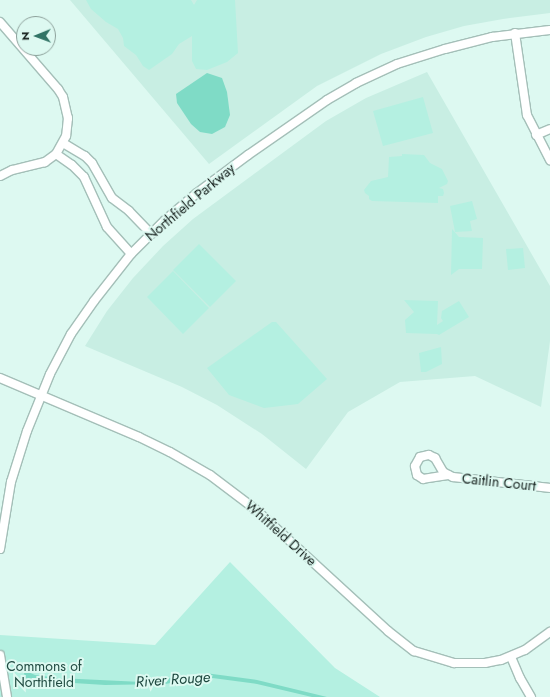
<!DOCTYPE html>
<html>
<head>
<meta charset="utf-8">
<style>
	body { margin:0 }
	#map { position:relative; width:550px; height:697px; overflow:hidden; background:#ddf9f1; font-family:Jost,sans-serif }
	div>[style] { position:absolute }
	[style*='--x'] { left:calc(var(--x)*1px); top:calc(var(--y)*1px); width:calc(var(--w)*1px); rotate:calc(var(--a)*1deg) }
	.built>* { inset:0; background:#c8eee3 }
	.green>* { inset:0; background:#b4f0e1 }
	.water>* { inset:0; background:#7fdbc6 }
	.roads { filter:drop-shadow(1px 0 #a4bfb8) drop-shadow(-1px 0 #a4bfb8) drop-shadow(0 1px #a4bfb8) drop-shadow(0 -1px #a4bfb8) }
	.minor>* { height:8px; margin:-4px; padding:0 4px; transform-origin:4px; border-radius:4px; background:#fff }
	span { translate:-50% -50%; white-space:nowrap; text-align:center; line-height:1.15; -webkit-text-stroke:4px #ddf9f1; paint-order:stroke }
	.street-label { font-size:14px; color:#141e1b }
	.park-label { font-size:14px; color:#214b42 }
	.water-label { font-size:15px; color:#1c463d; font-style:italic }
	.north { position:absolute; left:16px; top:16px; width:40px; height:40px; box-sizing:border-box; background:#ddf9f1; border:1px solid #8da19b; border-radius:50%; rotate:269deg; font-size:11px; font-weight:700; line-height:16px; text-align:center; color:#141e1b }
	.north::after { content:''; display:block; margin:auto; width:14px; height:18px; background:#317466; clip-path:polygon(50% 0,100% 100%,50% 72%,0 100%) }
</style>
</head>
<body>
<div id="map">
	<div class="built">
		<i style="clip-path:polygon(70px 0,550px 0,550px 13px,503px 19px,464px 26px,426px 37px,381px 54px,317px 86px,209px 164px)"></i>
		<i style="clip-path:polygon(427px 72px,550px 286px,550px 341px,541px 407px,475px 376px,400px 382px,348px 412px,306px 469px,262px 434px,217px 405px,182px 387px,85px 346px,107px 311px,133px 278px,163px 246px,193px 219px,326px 121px,366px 98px)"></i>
	</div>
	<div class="green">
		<i style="clip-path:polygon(86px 0,191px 0,194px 5px,197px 0,235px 0,238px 53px,227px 62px,207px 70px,196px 69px,192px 61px,192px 36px,179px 44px,172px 54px,149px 70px,143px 66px,136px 55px,124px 46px,123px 38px,118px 29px,106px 22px,91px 9px)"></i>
		<i style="clip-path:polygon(423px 97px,433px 133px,383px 146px,373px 111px)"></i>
		<i style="clip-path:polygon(402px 154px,424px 155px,430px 163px,442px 169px,448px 181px,447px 184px,439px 188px,443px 189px,444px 193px,443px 196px,438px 196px,438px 203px,372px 201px,369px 199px,369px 196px,365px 193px,364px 190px,371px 181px,388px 177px,389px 157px,402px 156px)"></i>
		<i style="clip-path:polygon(472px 201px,477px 219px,470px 221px,472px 231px,455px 232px,450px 206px)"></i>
		<i style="clip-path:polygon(452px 229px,459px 237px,483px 238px,482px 269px,459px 269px,451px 275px)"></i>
		<i style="clip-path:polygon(199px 244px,236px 281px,210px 307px,173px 270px)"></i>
		<i style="clip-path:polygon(523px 248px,525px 268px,508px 270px,506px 249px)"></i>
		<i style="clip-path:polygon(173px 271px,209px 308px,183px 334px,147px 297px)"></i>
		<i style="clip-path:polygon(404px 300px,438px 301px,437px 325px,443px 321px,441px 318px,442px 311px,459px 301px,469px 317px,439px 335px,437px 334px,406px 333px,405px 320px,414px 312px)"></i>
		<i style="clip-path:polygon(272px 322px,276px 322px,327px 379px,298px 404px,264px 408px,229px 395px,207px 368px)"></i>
		<i style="clip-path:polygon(441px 347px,442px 364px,426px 372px,421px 372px,419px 353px)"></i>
		<i style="clip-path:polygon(230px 562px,335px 668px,380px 697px,0 697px,0 635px,155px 645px)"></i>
	</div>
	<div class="water">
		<i style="clip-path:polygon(207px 73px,222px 78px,227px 92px,230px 115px,225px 127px,212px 134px,200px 132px,191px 124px,177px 103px,176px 94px)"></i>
		<i style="clip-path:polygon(26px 671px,35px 675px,58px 678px,142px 682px,205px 673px,257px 680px,327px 697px,312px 697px,257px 684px,205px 677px,165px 684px,105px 685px,26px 680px,24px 673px)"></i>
	</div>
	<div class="roads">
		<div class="minor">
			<i style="--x:0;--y:22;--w:89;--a:49.1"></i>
			<i style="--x:58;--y:89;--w:9;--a:58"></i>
			<i style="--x:63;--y:97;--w:22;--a:77"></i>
			<i style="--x:68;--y:118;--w:18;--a:96"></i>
			<i style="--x:66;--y:136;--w:21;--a:119"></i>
			<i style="--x:56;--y:154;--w:14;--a:144"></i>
			<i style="--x:45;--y:162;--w:34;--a:166"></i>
			<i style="--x:12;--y:170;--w:13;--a:153"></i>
			<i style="--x:515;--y:33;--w:83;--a:81.7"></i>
			<i style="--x:527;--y:115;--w:51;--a:62.9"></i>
			<i style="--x:536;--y:135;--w:15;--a:-23"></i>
			<i style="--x:63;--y:143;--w:26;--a:31"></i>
			<i style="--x:85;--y:156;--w:10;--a:45"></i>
			<i style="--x:92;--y:163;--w:40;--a:60.3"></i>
			<i style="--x:112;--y:198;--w:21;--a:37"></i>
			<i style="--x:129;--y:211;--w:32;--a:46"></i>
			<i style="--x:56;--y:154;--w:19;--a:35"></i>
			<i style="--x:72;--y:165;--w:17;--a:45"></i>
			<i style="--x:84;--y:177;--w:55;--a:65.3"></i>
			<i style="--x:107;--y:227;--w:36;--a:48"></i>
			<i style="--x:0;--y:378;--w:151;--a:23"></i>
			<i style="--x:139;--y:437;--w:34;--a:26"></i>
			<i style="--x:170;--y:452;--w:46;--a:29.9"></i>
			<i style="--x:210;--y:475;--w:56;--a:37.1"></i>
			<i style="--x:255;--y:509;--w:180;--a:42.5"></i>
			<i style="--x:388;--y:631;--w:33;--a:38"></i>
			<i style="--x:414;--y:651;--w:42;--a:16.7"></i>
			<i style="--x:454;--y:663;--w:31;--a:0"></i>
			<i style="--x:485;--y:663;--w:16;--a:-11"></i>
			<i style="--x:501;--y:660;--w:26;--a:-23"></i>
			<i style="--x:525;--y:650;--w:31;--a:-36"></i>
			<i style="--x:448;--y:475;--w:25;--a:171"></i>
			<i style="--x:423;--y:479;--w:7;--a:-146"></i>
			<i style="--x:417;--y:475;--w:9;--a:-103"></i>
			<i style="--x:415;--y:466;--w:10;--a:-61"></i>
			<i style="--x:420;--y:457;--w:9;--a:-13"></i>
			<i style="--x:429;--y:455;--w:7;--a:27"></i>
			<i style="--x:435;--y:458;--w:16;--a:60"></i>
			<i style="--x:443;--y:472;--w:11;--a:27"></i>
			<i style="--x:453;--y:477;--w:98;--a:6.5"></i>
			<i style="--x:0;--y:549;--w:68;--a:-80.7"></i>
			<i style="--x:11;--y:482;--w:53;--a:-72.6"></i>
			<i style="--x:27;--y:431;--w:61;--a:-68"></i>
			<i style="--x:50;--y:374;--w:45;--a:-62.3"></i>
			<i style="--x:71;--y:334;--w:40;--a:-55.1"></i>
			<i style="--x:94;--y:301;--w:60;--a:-51.8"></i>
			<i style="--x:131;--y:254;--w:48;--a:-45"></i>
			<i style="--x:165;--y:220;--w:42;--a:-40.2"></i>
			<i style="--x:197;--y:193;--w:64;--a:-36.7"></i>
			<i style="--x:248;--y:155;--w:96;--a:-34.8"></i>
			<i style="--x:327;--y:100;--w:34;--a:-30"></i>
			<i style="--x:356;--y:83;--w:45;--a:-24.9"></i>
			<i style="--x:397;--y:64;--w:50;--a:-17.4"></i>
			<i style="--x:445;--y:49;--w:49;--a:-14.3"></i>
			<i style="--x:492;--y:37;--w:58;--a:-6.9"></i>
			<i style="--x:0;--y:655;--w:43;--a:80.5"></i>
			<i style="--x:511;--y:657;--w:23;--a:67"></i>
			<i style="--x:520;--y:678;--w:22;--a:60"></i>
		</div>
	</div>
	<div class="street-label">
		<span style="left:190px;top:202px;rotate:-40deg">Northfield Parkway</span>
		<span style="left:499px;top:482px;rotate:6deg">Caitlin Court</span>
		<span style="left:281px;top:533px;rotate:42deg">Whitfield Drive</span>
	</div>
	<div class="park-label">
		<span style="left:44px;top:674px">Commons of<br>Northfield</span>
	</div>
	<div class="water-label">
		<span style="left:173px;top:680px;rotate:-4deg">River Rouge</span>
	</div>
	<div class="north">N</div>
</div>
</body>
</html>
